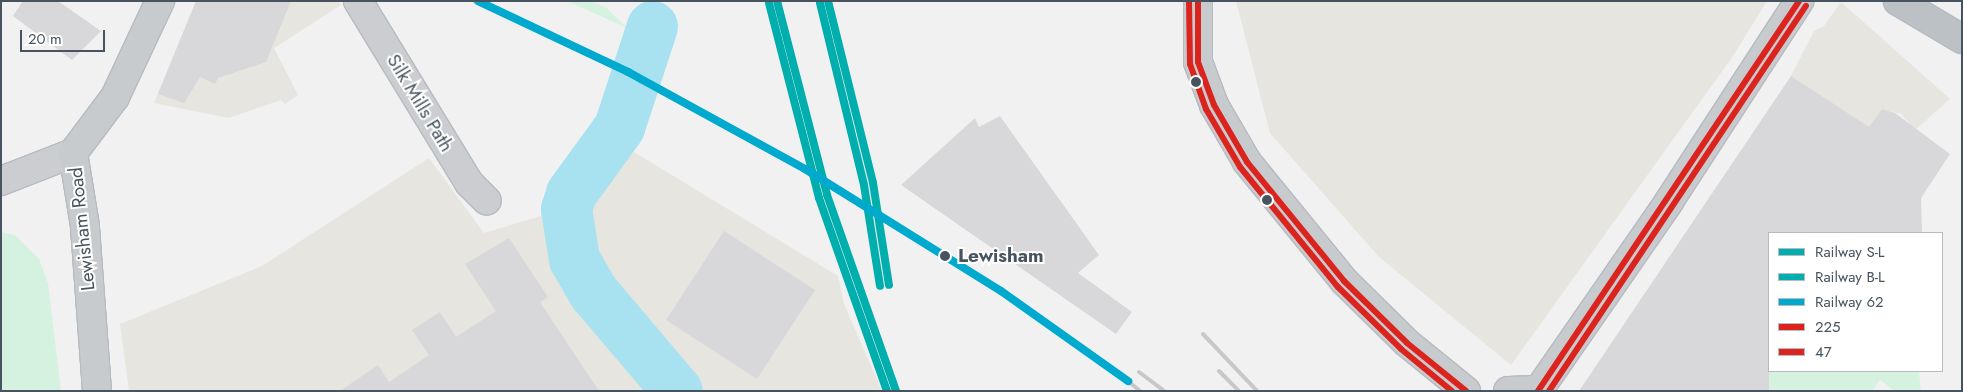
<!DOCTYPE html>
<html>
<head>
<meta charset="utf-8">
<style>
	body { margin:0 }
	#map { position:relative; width:1963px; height:392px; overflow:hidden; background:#f2f1f1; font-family:Jost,sans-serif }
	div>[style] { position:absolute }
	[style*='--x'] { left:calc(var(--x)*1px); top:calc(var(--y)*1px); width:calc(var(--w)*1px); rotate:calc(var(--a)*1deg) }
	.commercial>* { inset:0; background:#e6e5df }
	.green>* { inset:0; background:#d5f2e0 }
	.river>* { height:51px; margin:-25.5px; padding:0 25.5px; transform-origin:25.5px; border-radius:25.5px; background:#a8e2f1 }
	.building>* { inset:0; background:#d8d8da }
	.roads { filter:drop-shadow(1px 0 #b6bbc1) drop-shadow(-1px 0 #b6bbc1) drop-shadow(0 1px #b6bbc1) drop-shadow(0 -1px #b6bbc1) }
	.minor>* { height:28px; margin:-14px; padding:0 14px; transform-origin:14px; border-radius:14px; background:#cbcdd0 }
	.major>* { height:28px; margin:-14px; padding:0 14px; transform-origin:14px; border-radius:14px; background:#c8cbce }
	.highway>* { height:28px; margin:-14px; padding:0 14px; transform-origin:14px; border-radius:14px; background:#bcc1c6 }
	.rail>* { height:4px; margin:-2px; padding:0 2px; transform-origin:2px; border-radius:2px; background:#c6c8ca }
	.bus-1>* { height:6px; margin:-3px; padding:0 3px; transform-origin:3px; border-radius:3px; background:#dc241f }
	.bus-2>* { height:6px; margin:-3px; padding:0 3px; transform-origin:3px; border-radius:3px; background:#dc241f }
	.rail-1>* { height:8px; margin:-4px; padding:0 4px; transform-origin:4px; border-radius:4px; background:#00afad }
	.rail-2>* { height:8px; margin:-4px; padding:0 4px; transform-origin:4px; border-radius:4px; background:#00afad }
	.rail-3>* { height:8px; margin:-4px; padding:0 4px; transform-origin:4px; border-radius:4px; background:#00a9ce }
	.dots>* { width:14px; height:14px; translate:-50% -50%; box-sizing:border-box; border:2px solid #fff; border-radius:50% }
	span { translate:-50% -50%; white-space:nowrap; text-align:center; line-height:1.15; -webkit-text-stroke:4px #fff; paint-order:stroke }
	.street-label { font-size:19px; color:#47545f }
	.stop-label { font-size:19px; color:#47545f; font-weight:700 }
	.left { translate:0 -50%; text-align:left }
	.frame { position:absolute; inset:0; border:2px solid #47545f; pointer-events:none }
	.legend { position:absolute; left:1768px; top:232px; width:175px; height:140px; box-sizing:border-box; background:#fff; border:1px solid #b5bbbf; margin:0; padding:6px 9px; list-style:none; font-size:15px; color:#47545f }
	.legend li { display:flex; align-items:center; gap:10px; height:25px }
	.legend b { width:25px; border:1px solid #b5bbbf }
	.scale { position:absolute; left:20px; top:30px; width:85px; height:22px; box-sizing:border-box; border:2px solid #47545f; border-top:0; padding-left:6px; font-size:15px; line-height:18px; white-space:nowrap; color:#47545f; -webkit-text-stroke:4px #fff; paint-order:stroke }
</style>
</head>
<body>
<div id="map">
	<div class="commercial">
		<i style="clip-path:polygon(196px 1px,339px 1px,341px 5px,274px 48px,298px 95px,285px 104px,281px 100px,229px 118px,154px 103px)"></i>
		<i style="clip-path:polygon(1236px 1px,1767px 1px,1733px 56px,1511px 365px,1379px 257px,1270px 133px)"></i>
		<i style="clip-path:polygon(1841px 2px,1950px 99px,1915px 130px,1901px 114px,1882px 109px,1863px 138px,1832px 104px,1791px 76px,1814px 31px,1824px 26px)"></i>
		<i style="clip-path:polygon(634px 152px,838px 276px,844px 304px,882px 391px,129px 391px,120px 324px,262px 266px,429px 158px,484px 233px,584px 203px)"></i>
	</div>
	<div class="green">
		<i style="clip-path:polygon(567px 1px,590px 1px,607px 8px,627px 28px)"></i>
		<i style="clip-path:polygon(1px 232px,15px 235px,39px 259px,48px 283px,61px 391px,1px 391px)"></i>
		<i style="clip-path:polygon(1769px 236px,1769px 371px,1919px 371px,1921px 391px,1895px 391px,1880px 380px,1872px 391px,1667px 391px)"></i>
	</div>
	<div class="river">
		<i style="--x:652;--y:26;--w:106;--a:108.1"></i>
		<i style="--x:619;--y:127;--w:82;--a:126"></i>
		<i style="--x:571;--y:193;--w:17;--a:107"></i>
		<i style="--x:566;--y:209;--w:51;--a:80.9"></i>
		<i style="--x:574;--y:259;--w:39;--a:60"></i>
		<i style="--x:594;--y:293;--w:128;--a:49.7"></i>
	</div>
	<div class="building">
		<i style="clip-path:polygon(23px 1px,58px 1px,101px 31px,72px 60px,13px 16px)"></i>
		<i style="clip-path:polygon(196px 1px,291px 1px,266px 62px,218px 78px,215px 84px,200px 77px,184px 103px,158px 94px)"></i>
		<i style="clip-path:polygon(1791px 76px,1869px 127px,1882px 109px,1895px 113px,1950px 154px,1921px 198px,1922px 233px,1769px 233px,1769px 391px,1579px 391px)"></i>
		<i style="clip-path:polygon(1000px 116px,1099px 255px,1078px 273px,1132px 312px,1116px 334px,901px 185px,975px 118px,979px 127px)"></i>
		<i style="clip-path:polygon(724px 231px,815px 290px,757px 379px,666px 320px)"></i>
		<i style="clip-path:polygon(509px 238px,548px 297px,540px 302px,599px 391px,340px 391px,378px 365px,389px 382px,429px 355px,412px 330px,440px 312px,456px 337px,496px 311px,465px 264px)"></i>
	</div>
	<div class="roads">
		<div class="minor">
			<i style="--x:358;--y:1;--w:213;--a:58.6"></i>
			<i style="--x:469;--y:183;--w:25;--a:45"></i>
			<i style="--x:1;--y:181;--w:77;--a:-21.3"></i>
		</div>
		<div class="major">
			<i style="--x:1198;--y:1;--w:61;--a:90"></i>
			<i style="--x:1198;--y:62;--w:46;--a:69.6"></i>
			<i style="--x:1214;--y:105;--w:66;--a:59.9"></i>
			<i style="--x:1247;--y:162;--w:154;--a:50.8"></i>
			<i style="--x:1344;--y:281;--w:88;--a:44.5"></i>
			<i style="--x:1407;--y:343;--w:76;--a:39.1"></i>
			<i style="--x:97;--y:391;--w:165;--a:-94.2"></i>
			<i style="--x:85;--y:226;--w:74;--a:-99.3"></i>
			<i style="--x:73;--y:153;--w:70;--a:-53.1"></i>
			<i style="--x:115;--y:97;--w:106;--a:-64.9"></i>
			<i style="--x:1508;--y:391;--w:30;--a:-2"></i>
			<i style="--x:1538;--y:391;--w:229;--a:-55.3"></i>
			<i style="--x:1668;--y:203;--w:241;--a:-57"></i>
		</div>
		<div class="highway">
			<i style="--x:1898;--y:1;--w:74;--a:30.7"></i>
		</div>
	</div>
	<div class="rail">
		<i style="--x:1203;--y:334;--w:79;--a:46.5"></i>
		<i style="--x:1219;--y:371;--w:28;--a:45"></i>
		<i style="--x:1139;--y:372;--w:31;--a:37"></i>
		<i style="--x:1128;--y:381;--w:16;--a:40"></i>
	</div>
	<div class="bus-1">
		<i style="--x:1198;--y:1;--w:61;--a:90"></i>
		<i style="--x:1198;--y:62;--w:46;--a:69.6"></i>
		<i style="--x:1214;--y:105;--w:66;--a:59.9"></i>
		<i style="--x:1247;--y:162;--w:154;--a:50.8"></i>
		<i style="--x:1344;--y:281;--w:88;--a:44.5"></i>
		<i style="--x:1407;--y:343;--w:76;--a:39.1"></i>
		<i style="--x:1538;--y:391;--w:469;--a:-56.2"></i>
	</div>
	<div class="bus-2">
		<i style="--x:1189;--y:1;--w:63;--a:89.1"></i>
		<i style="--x:1190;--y:64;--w:48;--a:70.4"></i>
		<i style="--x:1206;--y:109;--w:67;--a:59.6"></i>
		<i style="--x:1240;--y:167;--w:155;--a:50.8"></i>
		<i style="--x:1338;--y:287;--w:88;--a:44.5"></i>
		<i style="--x:1401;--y:349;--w:66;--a:39.5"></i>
		<i style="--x:1549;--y:391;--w:463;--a:-56.3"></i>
	</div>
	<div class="rail-1">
		<i style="--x:777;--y:1;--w:200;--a:75.5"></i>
		<i style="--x:827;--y:195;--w:208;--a:70.6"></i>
		<i style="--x:828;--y:1;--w:187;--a:76.1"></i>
		<i style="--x:873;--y:183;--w:103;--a:81.1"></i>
	</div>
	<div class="rail-2">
		<i style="--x:769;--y:3;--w:201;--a:75.6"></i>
		<i style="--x:819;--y:198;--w:205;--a:70.6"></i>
		<i style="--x:820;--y:3;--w:187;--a:76.4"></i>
		<i style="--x:864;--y:185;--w:102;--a:81"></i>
	</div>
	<div class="rail-3">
		<i style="--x:478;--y:1;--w:166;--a:25.3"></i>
		<i style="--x:628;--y:72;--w:202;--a:28.7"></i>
		<i style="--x:805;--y:169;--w:231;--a:31.9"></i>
		<i style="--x:1001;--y:291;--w:156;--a:35.3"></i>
	</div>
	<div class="dots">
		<i style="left:1196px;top:82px;background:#47545f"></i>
		<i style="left:1267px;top:200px;background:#47545f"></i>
		<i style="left:945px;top:256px;background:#47545f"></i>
	</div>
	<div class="street-label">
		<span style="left:420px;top:103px;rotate:59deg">Silk Mills Path</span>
		<span style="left:82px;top:229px;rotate:-96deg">Lewisham Road</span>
	</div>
	<div class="stop-label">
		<span class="left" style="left:958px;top:256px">Lewisham</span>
	</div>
	<div class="frame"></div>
	<ul class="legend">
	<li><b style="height:6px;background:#00afad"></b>Railway S-L</li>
	<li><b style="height:6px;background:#00afad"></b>Railway B-L</li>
	<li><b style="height:6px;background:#00a9ce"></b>Railway 62</li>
	<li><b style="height:6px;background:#dc241f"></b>225</li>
	<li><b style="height:6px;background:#dc241f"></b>47</li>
	</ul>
	<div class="scale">20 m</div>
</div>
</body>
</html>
